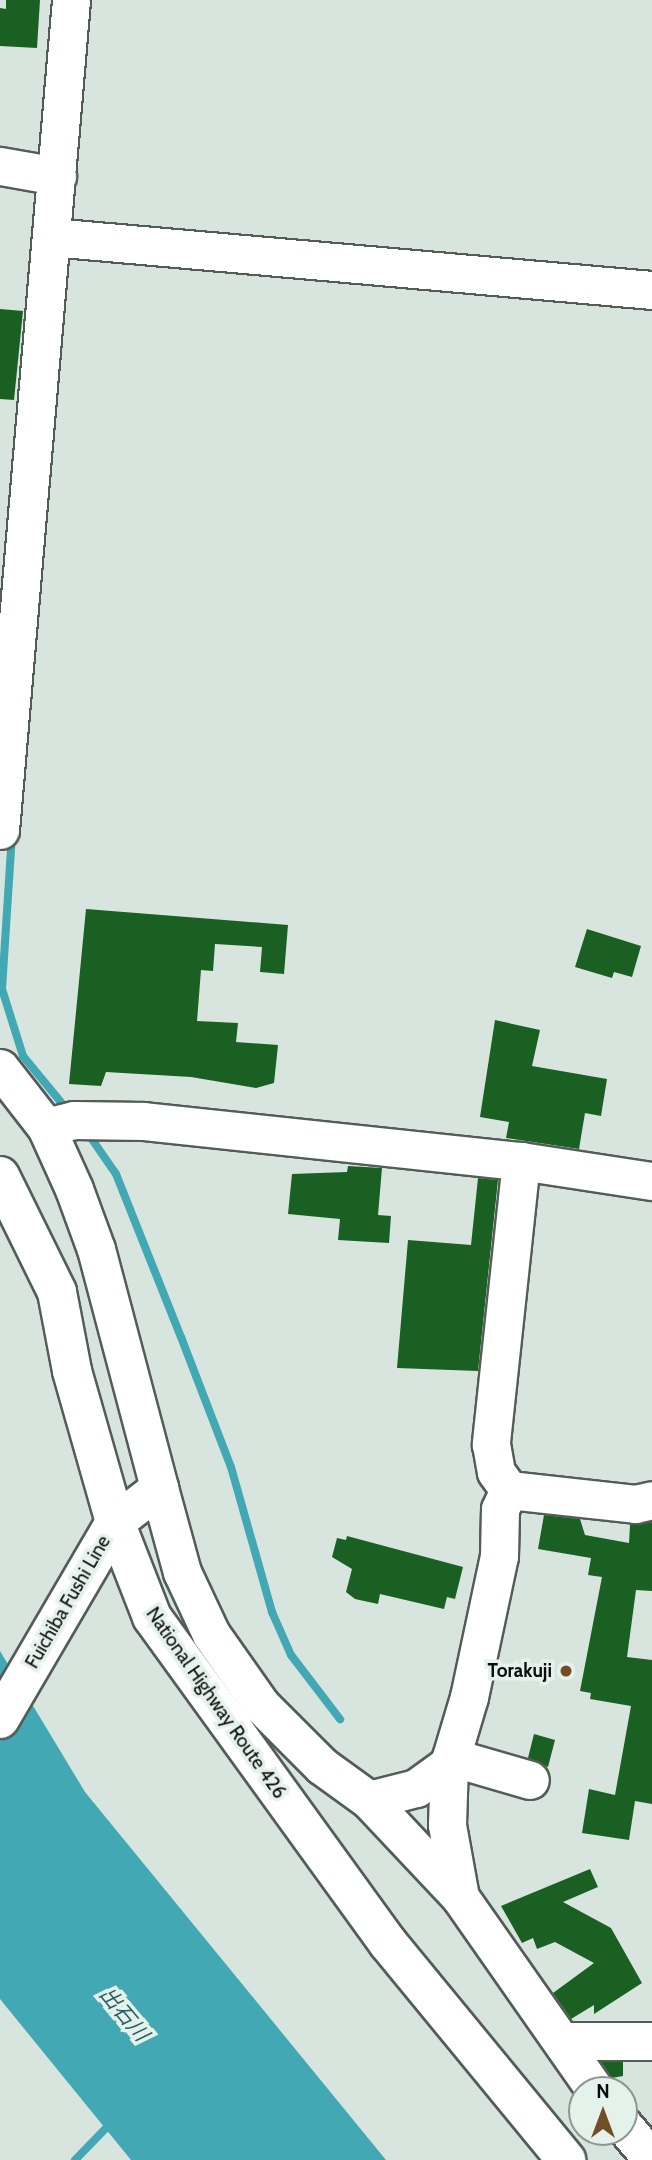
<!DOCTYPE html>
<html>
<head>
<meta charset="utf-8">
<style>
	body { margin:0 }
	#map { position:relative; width:652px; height:2160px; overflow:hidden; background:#d8e4de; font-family:Cabin,"Noto Sans JP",sans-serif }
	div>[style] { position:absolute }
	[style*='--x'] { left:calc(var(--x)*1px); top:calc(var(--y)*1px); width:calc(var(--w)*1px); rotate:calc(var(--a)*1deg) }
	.water>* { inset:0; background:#42a8b3 }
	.stream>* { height:8px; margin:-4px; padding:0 4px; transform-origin:4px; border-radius:4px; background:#42a8b3 }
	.building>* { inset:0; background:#196022 }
	.roads { filter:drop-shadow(2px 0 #535d58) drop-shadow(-2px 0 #535d58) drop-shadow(0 2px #535d58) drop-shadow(0 -2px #535d58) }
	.minor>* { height:37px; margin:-18.5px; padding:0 18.5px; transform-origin:18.5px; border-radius:18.5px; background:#fff }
	.major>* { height:38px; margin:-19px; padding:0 19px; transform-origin:19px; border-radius:19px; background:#fff }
	.highway>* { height:38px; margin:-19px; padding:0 19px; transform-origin:19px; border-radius:19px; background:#fff }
	.dots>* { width:19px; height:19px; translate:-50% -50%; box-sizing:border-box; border:4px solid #e5f1eb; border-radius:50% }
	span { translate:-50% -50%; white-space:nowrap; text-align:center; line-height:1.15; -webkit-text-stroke:7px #e5f1eb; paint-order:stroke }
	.street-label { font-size:19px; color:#090d0b }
	.poi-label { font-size:19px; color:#090d0b; font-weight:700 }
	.right { translate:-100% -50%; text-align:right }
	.water-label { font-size:21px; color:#265e65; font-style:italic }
	.north { position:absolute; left:568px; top:2076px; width:70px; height:70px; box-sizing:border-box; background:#e5f1eb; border:2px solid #8d9691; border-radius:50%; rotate:0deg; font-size:19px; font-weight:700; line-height:28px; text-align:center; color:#090d0b }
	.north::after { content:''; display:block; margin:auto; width:24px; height:32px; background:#724e28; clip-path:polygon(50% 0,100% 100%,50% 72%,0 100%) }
</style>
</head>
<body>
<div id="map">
	<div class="water">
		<i style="clip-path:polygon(0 1651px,85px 1792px,386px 2160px,131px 2160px,0 1999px)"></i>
	</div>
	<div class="stream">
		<i style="--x:12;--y:834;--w:155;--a:93.7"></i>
		<i style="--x:2;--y:989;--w:70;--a:72.6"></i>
		<i style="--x:23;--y:1056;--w:72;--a:50.6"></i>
		<i style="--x:87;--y:1132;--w:51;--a:55.4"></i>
		<i style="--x:116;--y:1174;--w:175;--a:68.3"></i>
		<i style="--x:181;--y:1337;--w:139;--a:69"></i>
		<i style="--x:231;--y:1467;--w:151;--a:74.2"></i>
		<i style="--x:272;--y:1612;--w:47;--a:66.2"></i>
		<i style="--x:291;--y:1655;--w:81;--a:52.6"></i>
		<i style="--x:75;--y:2160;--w:53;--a:-45.8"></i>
	</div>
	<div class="building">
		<i style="clip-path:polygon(6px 0,40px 0,37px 48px,0 46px,0 8px,6px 9px)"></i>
		<i style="clip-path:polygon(0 309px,23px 311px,14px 400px,0 399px)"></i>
		<i style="clip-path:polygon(86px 909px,288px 925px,284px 974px,260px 972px,262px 947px,215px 944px,213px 971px,201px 970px,197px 1021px,238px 1023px,236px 1042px,278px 1045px,274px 1083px,256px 1088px,191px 1077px,106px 1072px,101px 1086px,69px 1084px)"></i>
		<i style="clip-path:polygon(587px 929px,641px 946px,632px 977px,614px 972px,612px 978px,575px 967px)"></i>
		<i style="clip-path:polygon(495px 1020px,540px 1030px,532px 1066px,607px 1079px,601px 1116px,585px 1113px,579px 1149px,506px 1138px,509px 1122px,480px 1117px)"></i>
		<i style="clip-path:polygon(348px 1166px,382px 1168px,378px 1215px,391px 1216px,389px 1243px,338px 1240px,340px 1219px,288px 1214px,292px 1174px,347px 1172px)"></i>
		<i style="clip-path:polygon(478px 1178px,498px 1180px,478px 1371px,397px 1368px,408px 1240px,471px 1245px)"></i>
		<i style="clip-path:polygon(544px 1515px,580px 1519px,585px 1535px,629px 1543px,630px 1525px,652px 1522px,652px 1591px,636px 1590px,627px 1657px,652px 1660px,652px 1804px,635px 1801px,629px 1840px,582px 1833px,589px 1789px,615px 1795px,631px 1706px,590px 1699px,591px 1693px,580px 1691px,602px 1577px,588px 1575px,591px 1558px,538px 1549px)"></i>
		<i style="clip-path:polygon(347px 1536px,463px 1567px,455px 1599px,447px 1597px,444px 1609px,380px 1594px,378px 1604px,355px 1599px,346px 1592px,352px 1569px,332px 1557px,337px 1538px,346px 1540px)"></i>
		<i style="clip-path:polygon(534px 1734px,555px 1740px,548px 1767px,528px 1758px)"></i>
		<i style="clip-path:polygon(590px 1869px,598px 1887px,563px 1902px,611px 1928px,642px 1983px,594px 2014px,594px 2005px,571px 2019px,553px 1993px,594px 1963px,555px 1942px,537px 1949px,533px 1938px,522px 1943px,501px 1906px)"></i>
		<i style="clip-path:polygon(601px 2062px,623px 2062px,623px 2076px,612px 2078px)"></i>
	</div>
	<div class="roads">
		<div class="minor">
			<i style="--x:0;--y:166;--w:58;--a:10"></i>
			<i style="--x:51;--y:237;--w:603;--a:5.04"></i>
			<i style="--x:0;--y:830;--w:833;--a:-85.11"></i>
			<i style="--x:0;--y:1068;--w:75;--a:52.1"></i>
			<i style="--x:46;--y:1127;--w:68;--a:65.7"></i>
			<i style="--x:74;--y:1189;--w:64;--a:69.9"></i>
			<i style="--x:96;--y:1249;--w:247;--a:75.2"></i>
			<i style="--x:46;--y:1127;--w:29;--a:-14"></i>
			<i style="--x:74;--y:1120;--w:70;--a:0.8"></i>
			<i style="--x:144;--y:1121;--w:379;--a:6.1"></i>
			<i style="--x:521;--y:1161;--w:133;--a:8.7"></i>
			<i style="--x:521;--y:1161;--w:285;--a:96.1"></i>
			<i style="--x:491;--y:1444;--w:28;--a:80"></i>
			<i style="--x:496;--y:1472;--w:22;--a:54"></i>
			<i style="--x:509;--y:1490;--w:127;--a:6.3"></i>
			<i style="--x:635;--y:1504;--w:17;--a:-13"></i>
			<i style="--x:115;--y:1522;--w:56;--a:-37.7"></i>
			<i style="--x:159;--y:1488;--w:87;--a:74.7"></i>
			<i style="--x:182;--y:1572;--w:68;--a:64.9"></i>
			<i style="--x:211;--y:1634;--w:87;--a:54.8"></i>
			<i style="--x:261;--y:1705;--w:86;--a:45"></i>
			<i style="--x:322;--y:1766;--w:58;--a:35.9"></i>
			<i style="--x:369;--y:1800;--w:133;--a:46.8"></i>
			<i style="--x:460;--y:1897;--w:236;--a:55"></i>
			<i style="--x:451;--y:1757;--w:82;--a:16.2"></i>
			<i style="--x:449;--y:1764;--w:61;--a:91.9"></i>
			<i style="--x:447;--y:1825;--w:73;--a:79.8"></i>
			<i style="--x:369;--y:1800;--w:49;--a:-14.3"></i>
			<i style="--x:416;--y:1788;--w:41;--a:-36"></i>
			<i style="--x:449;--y:1764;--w:70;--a:-73.4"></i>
			<i style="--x:469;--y:1697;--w:144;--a:-78"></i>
			<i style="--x:499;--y:1556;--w:47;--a:-88.8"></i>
			<i style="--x:500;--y:1509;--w:21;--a:-65"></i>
			<i style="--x:562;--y:2041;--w:90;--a:0"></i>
			<i style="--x:624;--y:2126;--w:43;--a:49.7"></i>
		</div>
		<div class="major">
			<i style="--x:0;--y:1719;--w:228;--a:-59.7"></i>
		</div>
		<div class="highway">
			<i style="--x:0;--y:1176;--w:129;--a:63.8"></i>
			<i style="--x:57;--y:1292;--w:80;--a:79.2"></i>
			<i style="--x:72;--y:1371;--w:157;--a:74.1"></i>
			<i style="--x:115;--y:1522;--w:102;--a:68.7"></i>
			<i style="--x:152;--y:1617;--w:402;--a:54.1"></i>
			<i style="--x:388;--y:1943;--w:281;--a:50.6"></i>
		</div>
	</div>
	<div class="dots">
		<i style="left:566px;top:1671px;background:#724e28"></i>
	</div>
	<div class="street-label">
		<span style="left:68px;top:1602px;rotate:-60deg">Fuichiba Fushi Line</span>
		<span style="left:216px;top:1703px;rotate:55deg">National Highway Route 426</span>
	</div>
	<div class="poi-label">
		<span class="right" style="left:552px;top:1671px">Torakuji</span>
	</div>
	<div class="water-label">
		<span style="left:124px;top:2014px;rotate:50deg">出石川</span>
	</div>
	<div class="north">N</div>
</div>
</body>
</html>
